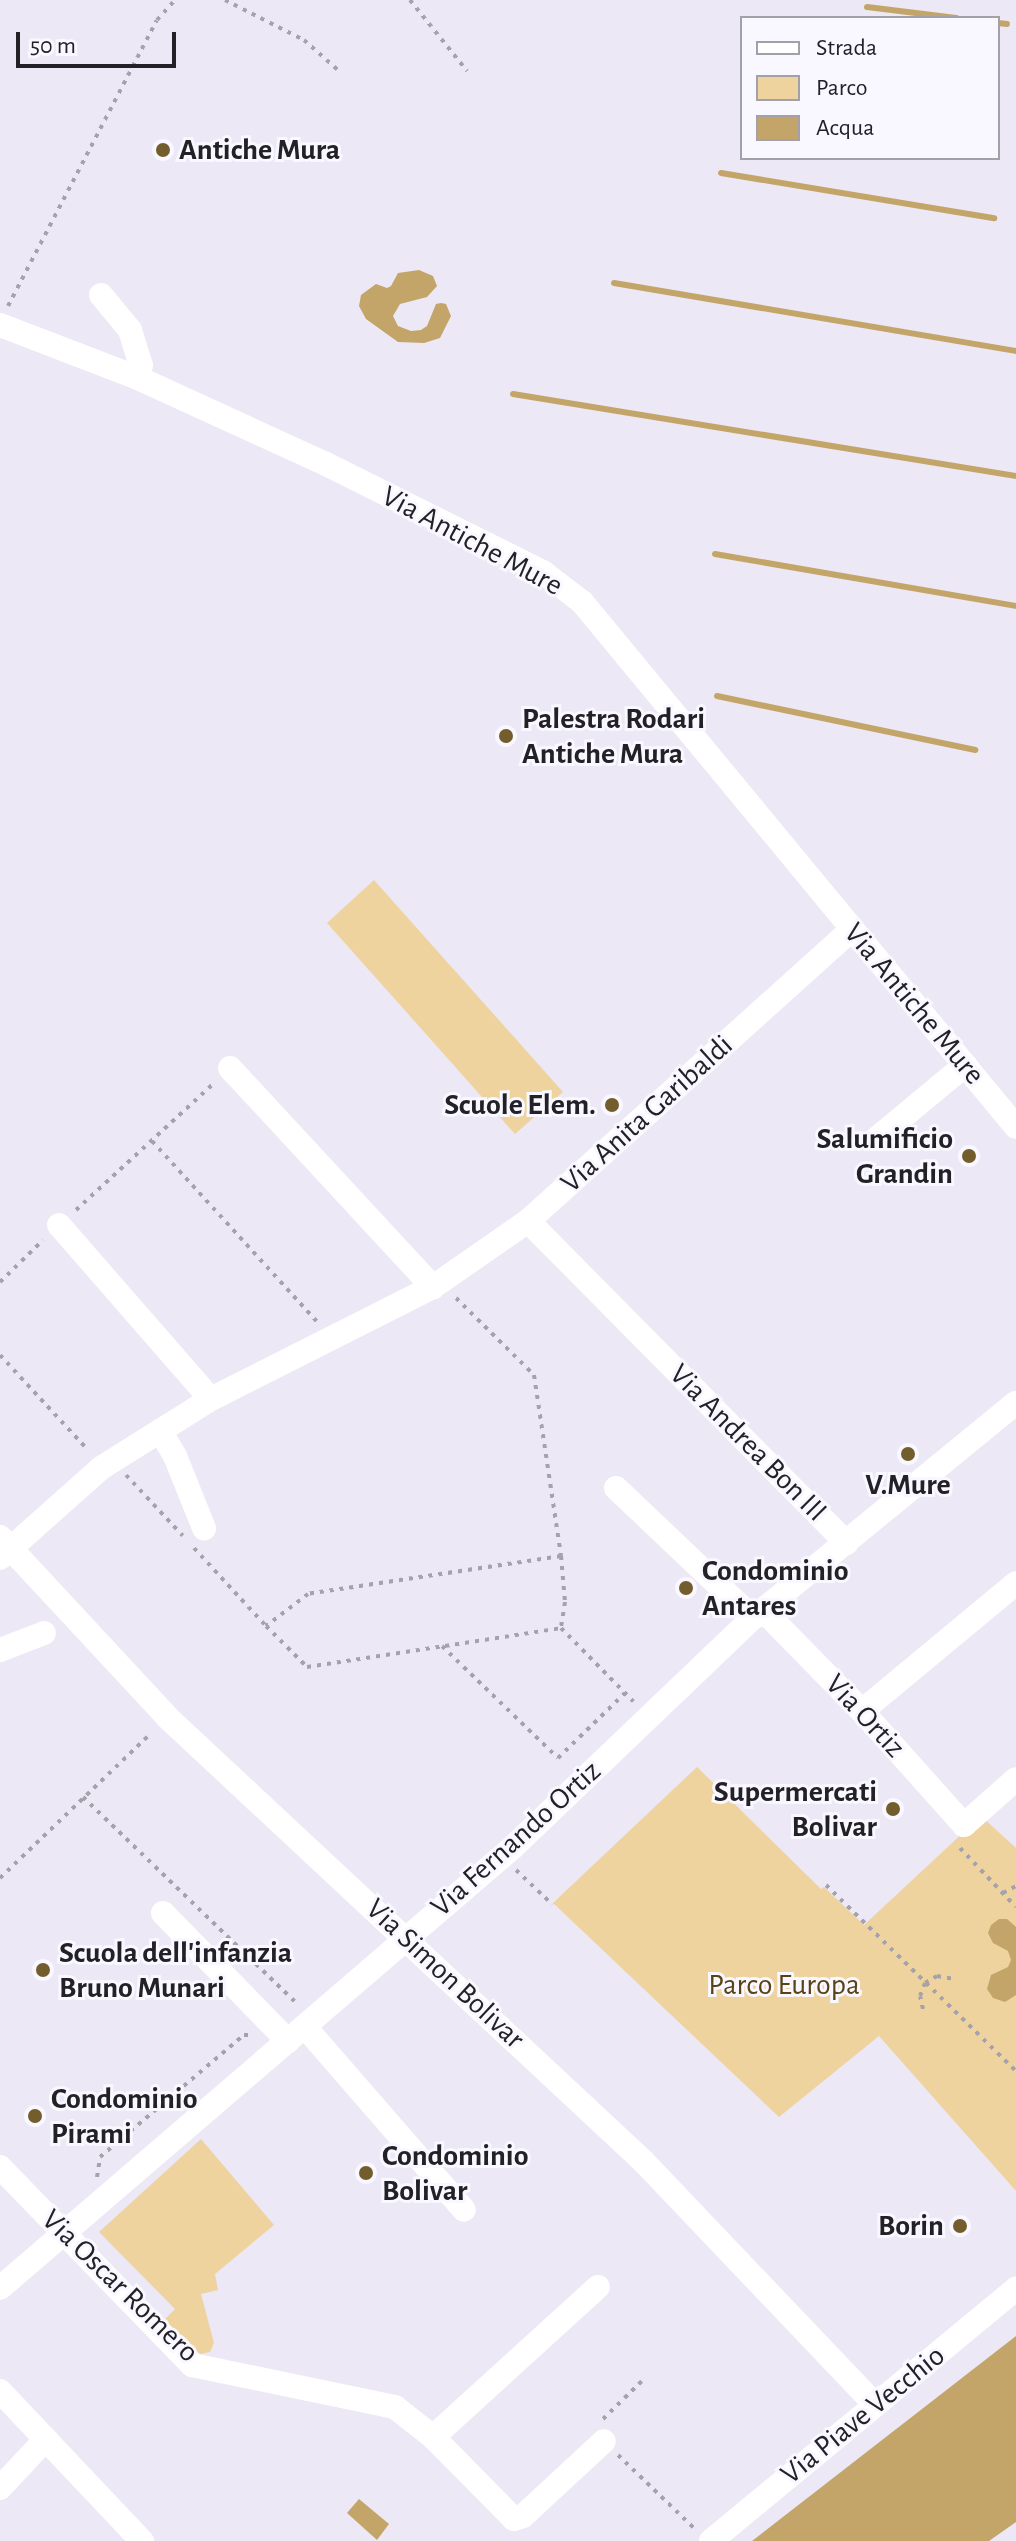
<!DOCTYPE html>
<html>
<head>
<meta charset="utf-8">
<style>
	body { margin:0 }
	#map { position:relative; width:1016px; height:2541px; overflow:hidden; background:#ece8f5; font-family:"Alegreya Sans",sans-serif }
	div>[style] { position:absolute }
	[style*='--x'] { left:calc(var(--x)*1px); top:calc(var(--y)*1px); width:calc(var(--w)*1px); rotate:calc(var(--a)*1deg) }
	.green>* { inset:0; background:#eed39e }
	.water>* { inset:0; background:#c3a569 }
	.stream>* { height:6px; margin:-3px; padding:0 3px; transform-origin:3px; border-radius:3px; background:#c3a569 }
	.path>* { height:4px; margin-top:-2px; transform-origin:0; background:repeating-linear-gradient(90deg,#a5a2ac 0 4px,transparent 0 10px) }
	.minor>* { height:24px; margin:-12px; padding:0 12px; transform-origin:12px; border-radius:12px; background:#fff }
	.dots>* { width:22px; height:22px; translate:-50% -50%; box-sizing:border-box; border:4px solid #f9f7ff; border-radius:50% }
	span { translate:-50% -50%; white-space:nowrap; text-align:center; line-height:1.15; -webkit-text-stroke:6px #f9f7ff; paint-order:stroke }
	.poi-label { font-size:30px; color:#222126; font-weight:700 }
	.left { translate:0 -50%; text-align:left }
	.right { translate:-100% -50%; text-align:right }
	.street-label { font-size:30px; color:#222126 }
	.park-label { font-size:30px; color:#584313 }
	.legend { position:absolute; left:740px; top:16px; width:260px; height:144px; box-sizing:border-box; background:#f9f7ff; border:2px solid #a3a1a8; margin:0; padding:10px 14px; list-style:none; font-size:24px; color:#222126 }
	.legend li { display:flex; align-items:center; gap:16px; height:40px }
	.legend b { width:40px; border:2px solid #a3a1a8 }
	.scale { position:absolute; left:16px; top:32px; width:160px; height:36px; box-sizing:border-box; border:4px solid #222126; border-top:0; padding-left:10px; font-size:24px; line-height:28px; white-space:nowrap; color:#222126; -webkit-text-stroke:6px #f9f7ff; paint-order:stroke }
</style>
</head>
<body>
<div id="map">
	<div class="green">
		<i style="clip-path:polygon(374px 880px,563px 1092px,515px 1134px,327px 923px)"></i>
		<i style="clip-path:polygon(697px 1767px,821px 1889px,824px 1887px,864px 1925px,981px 1816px,1016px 1848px,1016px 2191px,879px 2036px,779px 2117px,553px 1903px)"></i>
		<i style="clip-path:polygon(201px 2139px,274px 2225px,215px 2274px,218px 2290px,201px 2294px,214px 2343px,210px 2352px,200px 2354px,164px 2320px,175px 2309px,99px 2232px)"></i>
	</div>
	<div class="water">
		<i style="clip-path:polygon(419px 270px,433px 276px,437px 286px,427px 297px,400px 304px,393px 316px,398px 326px,411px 331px,421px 330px,427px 326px,436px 304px,441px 303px,446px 304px,451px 316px,440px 338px,424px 343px,398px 342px,366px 319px,359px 306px,361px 295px,376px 284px,387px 288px,391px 286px,398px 273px)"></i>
		<i style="clip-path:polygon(999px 1919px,1007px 1919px,1016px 1927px,1016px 1995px,1005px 2002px,993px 1998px,987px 1989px,991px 1975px,1008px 1967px,1011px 1960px,1008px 1951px,993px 1943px,988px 1933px,991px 1925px)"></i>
		<i style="clip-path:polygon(1016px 2336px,1016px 2522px,989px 2541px,752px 2541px)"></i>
		<i style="clip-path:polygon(359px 2499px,389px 2524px,377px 2540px,347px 2513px)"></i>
	</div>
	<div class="stream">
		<i style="--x:867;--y:7;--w:90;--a:7"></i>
		<i style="--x:998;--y:23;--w:9;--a:6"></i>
		<i style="--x:721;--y:173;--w:277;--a:9.4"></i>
		<i style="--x:614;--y:283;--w:407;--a:9.6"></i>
		<i style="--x:513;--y:394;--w:510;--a:9.26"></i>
		<i style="--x:715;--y:554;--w:305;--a:9.8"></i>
		<i style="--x:717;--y:696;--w:264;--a:11.8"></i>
	</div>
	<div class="path">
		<i style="--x:225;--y:0;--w:89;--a:26.9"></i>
		<i style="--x:304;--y:40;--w:48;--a:41.6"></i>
		<i style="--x:410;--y:0;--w:91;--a:51.2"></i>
		<i style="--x:8;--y:306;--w:322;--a:-62.5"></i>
		<i style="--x:157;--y:20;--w:27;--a:-48"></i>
		<i style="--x:152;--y:1141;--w:245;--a:47.6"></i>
		<i style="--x:76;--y:1210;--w:188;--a:-42.6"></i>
		<i style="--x:0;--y:1282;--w:60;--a:-44.3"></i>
		<i style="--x:456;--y:1298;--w:110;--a:44.6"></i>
		<i style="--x:534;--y:1375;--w:183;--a:81.5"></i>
		<i style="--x:561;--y:1556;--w:46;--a:85"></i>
		<i style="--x:565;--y:1602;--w:26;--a:99"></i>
		<i style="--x:561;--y:1628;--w:103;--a:45.4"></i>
		<i style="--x:0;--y:1355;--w:129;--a:47.2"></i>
		<i style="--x:126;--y:1475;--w:83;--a:46.9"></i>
		<i style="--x:194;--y:1548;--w:106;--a:47.3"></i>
		<i style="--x:561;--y:1556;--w:256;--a:171.5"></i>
		<i style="--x:308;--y:1594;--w:53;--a:142.7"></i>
		<i style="--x:266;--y:1626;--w:58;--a:45"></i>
		<i style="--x:307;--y:1667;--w:257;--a:-8.7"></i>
		<i style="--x:442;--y:1646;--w:161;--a:44"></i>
		<i style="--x:558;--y:1758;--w:93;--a:-44.1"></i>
		<i style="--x:83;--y:1797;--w:298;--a:44"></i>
		<i style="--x:960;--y:1848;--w:81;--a:46.5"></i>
		<i style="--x:516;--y:1870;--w:50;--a:43.4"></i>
		<i style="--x:0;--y:1878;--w:209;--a:-43.8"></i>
		<i style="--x:826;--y:1885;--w:266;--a:44.4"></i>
		<i style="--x:1003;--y:1893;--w:15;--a:-28"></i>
		<i style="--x:923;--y:2009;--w:13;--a:-103"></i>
		<i style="--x:920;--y:1996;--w:14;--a:-69"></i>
		<i style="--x:925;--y:1983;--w:14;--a:-30"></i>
		<i style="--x:937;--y:1976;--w:17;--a:10"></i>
		<i style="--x:97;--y:2177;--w:20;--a:-81"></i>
		<i style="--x:100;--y:2157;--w:189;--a:-40.3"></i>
		<i style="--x:244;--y:2035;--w:6;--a:0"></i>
		<i style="--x:603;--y:2419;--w:54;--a:-44.3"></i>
		<i style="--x:618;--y:2455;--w:108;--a:43.9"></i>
	</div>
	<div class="minor">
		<i style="--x:101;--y:295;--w:45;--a:50.4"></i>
		<i style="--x:130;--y:330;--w:37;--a:73"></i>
		<i style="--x:141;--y:365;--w:13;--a:103"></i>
		<i style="--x:0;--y:325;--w:148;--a:21"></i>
		<i style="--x:138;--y:378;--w:207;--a:24.6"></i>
		<i style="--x:326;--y:464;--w:242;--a:26.5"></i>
		<i style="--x:543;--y:572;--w:49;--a:37.6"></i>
		<i style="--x:582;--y:602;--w:681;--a:50.42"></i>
		<i style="--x:230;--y:1068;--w:299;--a:47.2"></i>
		<i style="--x:876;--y:1139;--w:116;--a:-39.7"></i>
		<i style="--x:528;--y:1221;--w:453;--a:45.3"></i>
		<i style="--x:59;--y:1225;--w:231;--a:48.9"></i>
		<i style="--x:160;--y:1431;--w:29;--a:59"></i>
		<i style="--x:175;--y:1456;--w:78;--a:68.1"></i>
		<i style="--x:616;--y:1488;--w:189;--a:43.5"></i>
		<i style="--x:0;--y:1537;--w:246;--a:47.1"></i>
		<i style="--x:167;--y:1717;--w:651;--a:43.01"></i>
		<i style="--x:643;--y:2161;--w:337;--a:46.4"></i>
		<i style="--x:0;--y:1558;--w:135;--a:-41.7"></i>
		<i style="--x:101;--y:1468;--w:130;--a:-32.1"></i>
		<i style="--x:211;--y:1399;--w:249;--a:-26.8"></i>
		<i style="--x:433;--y:1287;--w:116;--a:-34.8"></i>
		<i style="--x:528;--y:1221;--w:436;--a:-42"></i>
		<i style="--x:763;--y:1610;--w:141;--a:45.6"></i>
		<i style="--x:862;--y:1711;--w:153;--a:48.2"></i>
		<i style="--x:964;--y:1825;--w:69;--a:-41.5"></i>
		<i style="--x:0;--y:1650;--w:47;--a:-21.1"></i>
		<i style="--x:862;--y:1711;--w:200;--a:-39.7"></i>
		<i style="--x:163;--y:1913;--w:179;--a:45.7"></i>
		<i style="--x:305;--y:2027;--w:242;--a:49"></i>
		<i style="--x:0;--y:2167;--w:276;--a:45.9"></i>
		<i style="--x:192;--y:2365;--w:207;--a:11.7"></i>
		<i style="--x:395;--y:2407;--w:48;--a:38.3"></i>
		<i style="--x:433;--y:2437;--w:115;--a:45.4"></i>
		<i style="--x:514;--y:2519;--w:9;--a:-18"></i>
		<i style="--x:523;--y:2516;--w:110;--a:-42.8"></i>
		<i style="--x:0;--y:2288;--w:676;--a:-40.68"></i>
		<i style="--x:513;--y:1847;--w:332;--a:-43.7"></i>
		<i style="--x:753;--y:1618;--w:340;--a:-39.3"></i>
		<i style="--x:0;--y:2391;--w:207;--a:46.6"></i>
		<i style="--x:433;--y:2437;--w:223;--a:-42.3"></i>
		<i style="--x:0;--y:2488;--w:67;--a:-46.8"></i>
		<i style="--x:711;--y:2541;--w:396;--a:-39.6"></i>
	</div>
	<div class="dots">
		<i style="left:163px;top:150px;background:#745d2d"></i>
		<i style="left:506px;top:736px;background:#745d2d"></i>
		<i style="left:612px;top:1105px;background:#745d2d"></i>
		<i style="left:969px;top:1156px;background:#745d2d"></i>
		<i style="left:908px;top:1454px;background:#745d2d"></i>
		<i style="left:686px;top:1588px;background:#745d2d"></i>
		<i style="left:893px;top:1809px;background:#745d2d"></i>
		<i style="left:43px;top:1970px;background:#745d2d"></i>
		<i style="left:35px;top:2116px;background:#745d2d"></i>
		<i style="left:366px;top:2173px;background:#745d2d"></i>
		<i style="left:960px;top:2226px;background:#745d2d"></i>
	</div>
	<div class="poi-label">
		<span class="left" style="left:179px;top:150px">Antiche Mura</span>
		<span class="left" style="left:522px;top:736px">Palestra Rodari<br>Antiche Mura</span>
		<span class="right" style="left:596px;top:1105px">Scuole Elem.</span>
		<span class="right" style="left:953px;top:1156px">Salumificio<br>Grandin</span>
		<span style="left:908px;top:1485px">V.Mure</span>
		<span class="left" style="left:702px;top:1588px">Condominio<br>Antares</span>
		<span class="right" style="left:877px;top:1809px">Supermercati<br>Bolivar</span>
		<span class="left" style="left:59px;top:1970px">Scuola dell'infanzia<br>Bruno Munari</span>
		<span class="left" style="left:51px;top:2116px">Condominio<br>Pirami</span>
		<span class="left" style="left:382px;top:2173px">Condominio<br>Bolivar</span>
		<span class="right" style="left:944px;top:2226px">Borin</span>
	</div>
	<div class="street-label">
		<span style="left:472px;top:541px;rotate:28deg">Via Antiche Mure</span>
		<span style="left:914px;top:1004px;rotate:50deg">Via Antiche Mure</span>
		<span style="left:647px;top:1114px;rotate:-42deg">Via Anita Garibaldi</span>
		<span style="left:748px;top:1443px;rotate:45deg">Via Andrea Bon III</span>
		<span style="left:865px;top:1716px;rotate:47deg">Via Ortiz</span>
		<span style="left:516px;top:1839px;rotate:-42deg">Via Fernando Ortiz</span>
		<span style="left:445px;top:1974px;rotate:43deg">Via Simon Bolivar</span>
		<span style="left:120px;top:2286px;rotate:44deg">Via Oscar Romero</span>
		<span style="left:863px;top:2415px;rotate:-39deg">Via Piave Vecchio</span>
	</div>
	<div class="park-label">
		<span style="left:784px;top:1985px">Parco Europa</span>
	</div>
	<ul class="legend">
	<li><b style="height:10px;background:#fff"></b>Strada</li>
	<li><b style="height:22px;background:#eed39e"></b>Parco</li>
	<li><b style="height:22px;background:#c3a569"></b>Acqua</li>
	</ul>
	<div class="scale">50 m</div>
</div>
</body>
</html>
